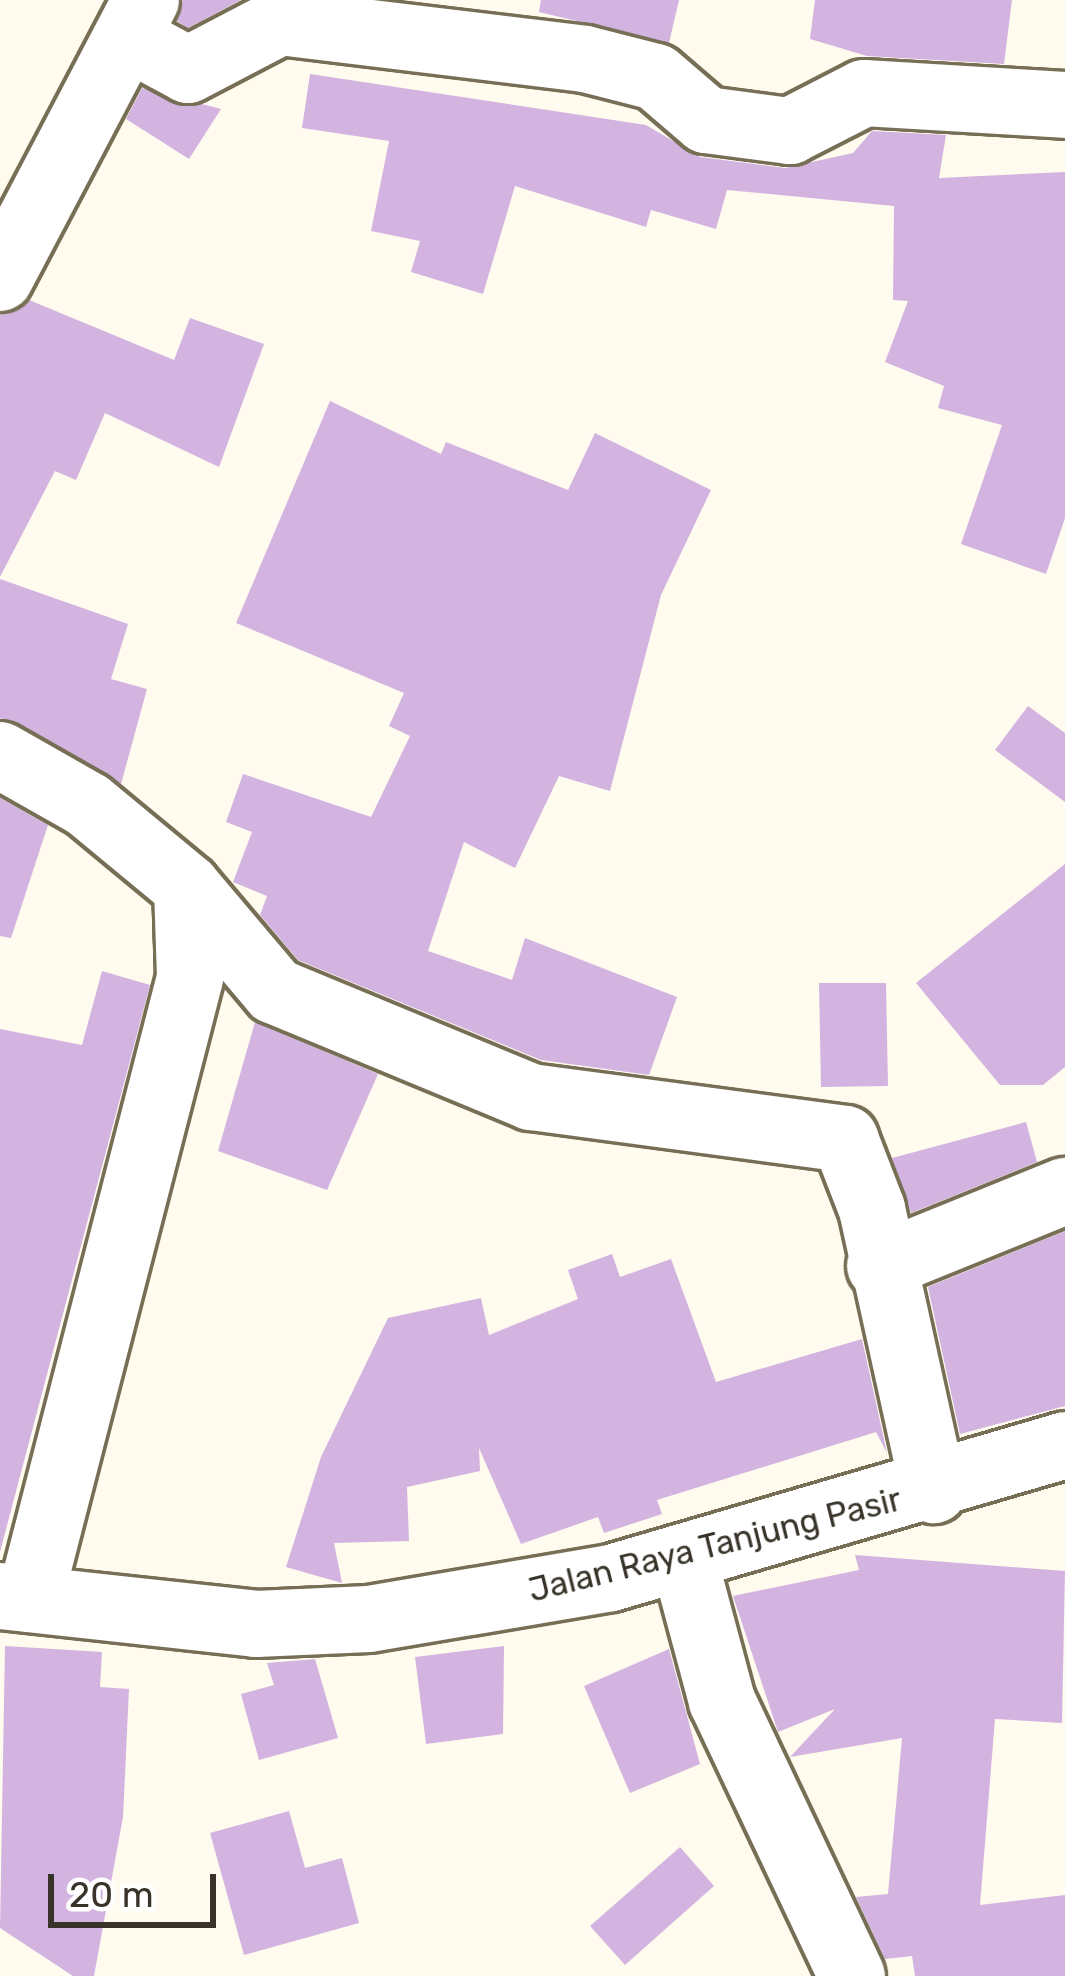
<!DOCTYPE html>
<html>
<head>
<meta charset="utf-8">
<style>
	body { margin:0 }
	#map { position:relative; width:1065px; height:1976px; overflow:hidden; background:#fffbef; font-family:Rubik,sans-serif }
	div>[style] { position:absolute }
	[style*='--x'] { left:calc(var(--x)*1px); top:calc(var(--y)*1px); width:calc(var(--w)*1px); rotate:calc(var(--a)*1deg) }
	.building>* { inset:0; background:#d3b3e0 }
	.roads { filter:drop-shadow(3px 0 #776f55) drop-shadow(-3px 0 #776f55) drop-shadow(0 3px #776f55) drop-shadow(0 -3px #776f55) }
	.minor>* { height:66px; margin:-33px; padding:0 33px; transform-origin:33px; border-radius:33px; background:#fff }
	span { translate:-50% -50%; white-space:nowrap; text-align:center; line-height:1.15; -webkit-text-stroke:12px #fff; paint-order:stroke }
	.street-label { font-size:33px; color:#373328 }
	.scale { position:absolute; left:48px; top:1874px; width:168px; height:54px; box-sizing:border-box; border:6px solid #373328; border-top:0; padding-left:15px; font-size:36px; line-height:42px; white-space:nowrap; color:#373328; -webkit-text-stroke:9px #fff; paint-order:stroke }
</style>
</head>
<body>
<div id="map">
	<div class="building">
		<i style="clip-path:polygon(183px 0,241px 0,188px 28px,177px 21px)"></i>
		<i style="clip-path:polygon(541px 0,679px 0,669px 43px,539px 12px)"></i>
		<i style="clip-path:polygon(815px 0,1012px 0,1004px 64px,867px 56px,810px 39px)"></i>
		<i style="clip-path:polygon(310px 74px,646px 125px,700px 157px,785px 168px,853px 153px,872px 131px,946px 135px,939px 178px,1065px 172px,1065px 518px,1046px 574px,961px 544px,1002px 425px,938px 408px,944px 386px,885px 362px,908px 301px,893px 300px,894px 206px,727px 190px,716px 229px,651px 210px,646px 227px,515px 186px,483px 294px,411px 272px,420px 241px,371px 231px,389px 141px,302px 128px)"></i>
		<i style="clip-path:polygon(142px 88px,221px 109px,189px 159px,126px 119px)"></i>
		<i style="clip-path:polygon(29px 300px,174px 360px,190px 318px,264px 344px,219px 467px,105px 413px,76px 480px,55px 471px,0 577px,0 315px)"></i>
		<i style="clip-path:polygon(330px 401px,441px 454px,446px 442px,568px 490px,595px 433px,711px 490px,661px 595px,610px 791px,559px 776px,515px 868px,464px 842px,428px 951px,512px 980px,525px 938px,677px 997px,649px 1075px,541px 1060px,298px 960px,260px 915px,267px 896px,233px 882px,252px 832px,226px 822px,243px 774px,371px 817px,410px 736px,389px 726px,404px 693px,236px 623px)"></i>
		<i style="clip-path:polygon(0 579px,128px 624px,111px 679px,147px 689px,121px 784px,0 718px)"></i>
		<i style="clip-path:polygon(1028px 706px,1065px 733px,1065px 802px,995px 750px)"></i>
		<i style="clip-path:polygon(0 798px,48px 825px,11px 938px,0 936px)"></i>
		<i style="clip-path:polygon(1065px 864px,1065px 1067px,1043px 1085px,1000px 1085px,916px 983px)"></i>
		<i style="clip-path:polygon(102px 971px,150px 985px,0 1552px,0 1029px,82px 1045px)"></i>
		<i style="clip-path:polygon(819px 983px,886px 983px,888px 1086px,821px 1087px)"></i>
		<i style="clip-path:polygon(255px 1022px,378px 1074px,327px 1190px,218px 1151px)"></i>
		<i style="clip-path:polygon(1026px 1122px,1037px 1162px,911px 1213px,892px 1158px)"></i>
		<i style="clip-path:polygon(1065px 1231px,1065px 1406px,960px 1434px,928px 1287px)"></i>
		<i style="clip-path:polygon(612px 1254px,620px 1277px,671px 1259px,716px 1382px,862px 1339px,887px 1453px,876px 1432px,657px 1500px,662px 1514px,604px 1533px,598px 1517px,521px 1544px,479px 1448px,480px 1471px,407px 1487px,409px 1541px,334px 1543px,342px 1583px,286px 1567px,321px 1457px,388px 1318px,481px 1298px,489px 1335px,578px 1299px,568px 1270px)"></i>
		<i style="clip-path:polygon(855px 1555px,1065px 1571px,1062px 1723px,995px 1719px,980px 1905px,1065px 1895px,1065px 1976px,915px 1976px,912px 1956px,885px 1959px,856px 1897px,888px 1894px,902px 1738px,790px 1757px,835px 1709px,778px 1732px,733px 1596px,859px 1570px)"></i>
		<i style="clip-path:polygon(5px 1646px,102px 1652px,100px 1687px,129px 1689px,123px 1817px,94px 1976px,73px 1976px,0 1928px)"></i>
		<i style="clip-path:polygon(504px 1646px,503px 1734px,426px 1744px,415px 1657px)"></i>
		<i style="clip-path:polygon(669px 1649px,700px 1764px,630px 1793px,584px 1686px)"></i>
		<i style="clip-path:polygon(315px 1659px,338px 1738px,259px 1760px,241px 1694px,274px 1685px,267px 1663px)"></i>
		<i style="clip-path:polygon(289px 1811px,305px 1868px,342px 1858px,359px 1923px,244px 1955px,210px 1833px)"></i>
		<i style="clip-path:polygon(680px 1847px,714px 1886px,625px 1965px,590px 1926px)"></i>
	</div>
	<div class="roads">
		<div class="minor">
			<i style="--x:127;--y:37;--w:69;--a:28.4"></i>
			<i style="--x:188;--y:70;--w:104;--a:-27.6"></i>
			<i style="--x:280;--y:22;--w:307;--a:6.9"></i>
			<i style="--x:585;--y:59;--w:73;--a:14.2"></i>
			<i style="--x:656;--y:77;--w:66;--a:40.7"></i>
			<i style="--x:706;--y:120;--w:85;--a:7.5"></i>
			<i style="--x:790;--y:131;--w:83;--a:-27.2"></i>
			<i style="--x:864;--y:93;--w:201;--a:3.4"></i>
			<i style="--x:0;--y:278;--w:314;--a:-62.3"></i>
			<i style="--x:0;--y:755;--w:101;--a:29.6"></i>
			<i style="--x:88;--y:805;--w:129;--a:39.6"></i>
			<i style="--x:187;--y:887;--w:136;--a:49.8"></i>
			<i style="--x:275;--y:991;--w:277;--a:22.5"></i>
			<i style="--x:531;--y:1097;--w:317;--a:7.6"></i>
			<i style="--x:845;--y:1139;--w:75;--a:68.9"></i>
			<i style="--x:872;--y:1209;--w:288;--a:77.6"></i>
			<i style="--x:880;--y:1266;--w:200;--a:-22.1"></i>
			<i style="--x:684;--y:1559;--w:147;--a:75"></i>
			<i style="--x:722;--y:1701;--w:304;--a:64.7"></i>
			<i style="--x:0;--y:1596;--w:258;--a:6.2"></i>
			<i style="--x:256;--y:1624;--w:113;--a:-2.5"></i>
			<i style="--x:369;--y:1619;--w:245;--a:-9.6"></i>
			<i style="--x:611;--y:1578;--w:473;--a:-16.3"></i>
			<i style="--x:30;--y:1599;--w:641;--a:-75.55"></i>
			<i style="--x:190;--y:978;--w:91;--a:-91.9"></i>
		</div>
	</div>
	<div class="street-label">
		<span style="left:715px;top:1545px;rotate:-14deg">Jalan Raya Tanjung Pasir</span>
	</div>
	<div class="scale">20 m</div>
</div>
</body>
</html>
